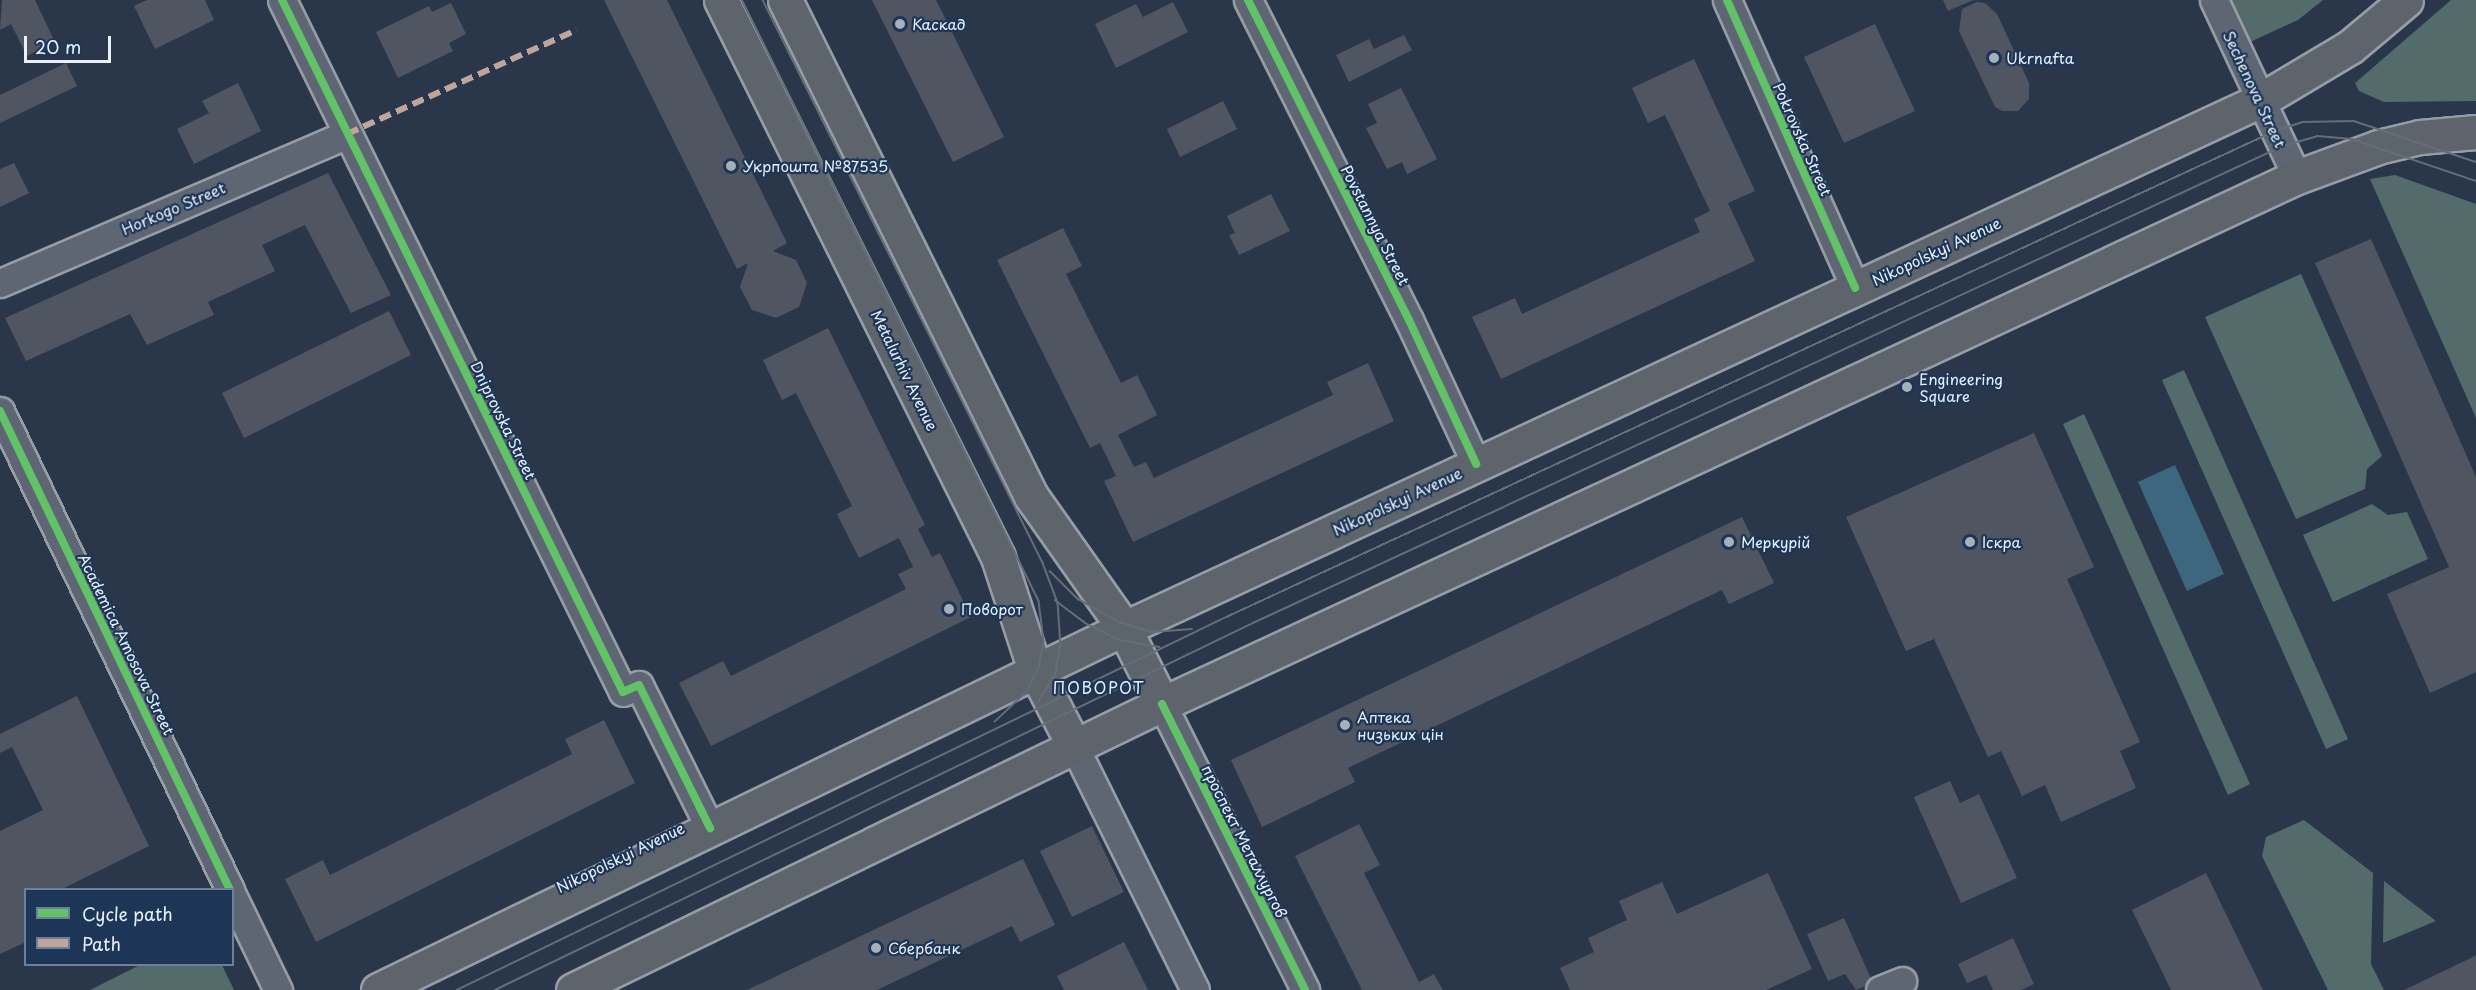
<!DOCTYPE html>
<html>
<head>
<meta charset="utf-8">
<style>
	body { margin:0 }
	#map { position:relative; width:2476px; height:990px; overflow:hidden; background:#2a374a; font-family:"Playpen Sans",sans-serif }
	div>[style] { position:absolute }
	[style*='--x'] { left:calc(var(--x)*1px); top:calc(var(--y)*1px); width:calc(var(--w)*1px); rotate:calc(var(--a)*1deg) }
	.green>* { inset:0; background:#536b6b }
	.water>* { inset:0; background:#3d667f }
	.building>* { inset:0; background:#505562 }
	.roads { filter:drop-shadow(2px 0 #959da7) drop-shadow(-2px 0 #959da7) drop-shadow(0 2px #959da7) drop-shadow(0 -2px #959da7) }
	.minor>* { height:27px; margin:-13.5px; padding:0 13.5px; transform-origin:13.5px; border-radius:13.5px; background:#5d6672 }
	.primary>* { height:33px; margin:-16.5px; padding:0 16.5px; transform-origin:16.5px; border-radius:16.5px; background:#5d646c }
	.tram>* { height:1.5px; margin:-0.75px; padding:0 0.75px; transform-origin:0.75px; border-radius:0.75px; background:#656d78 }
	.quiet>* { height:6px; margin-top:-3px; transform-origin:0; background:repeating-linear-gradient(90deg,#c0a59a 0 12px,transparent 0 18px) }
	.cycleway>* { height:8px; margin:-4px; padding:0 4px; transform-origin:4px; border-radius:4px; background:#61c268 }
	.dots>* { width:16px; height:16px; translate:-50% -50%; box-sizing:border-box; border:3px solid #1d3557; border-radius:50% }
	span { translate:-50% -50%; white-space:nowrap; text-align:center; line-height:1.15; -webkit-text-stroke:4.5px #1d3557; paint-order:stroke }
	.poi-label { font-size:15px; color:#e8f1f8 }
	.left { translate:0 -50%; text-align:left }
	.street-label { font-size:15px; color:#e8f1f8 }
	.neighbourhood-label { font-size:16px; color:#e8f1f8; letter-spacing:1.5px }
	.legend { position:absolute; left:24px; top:888px; width:210px; height:78px; box-sizing:border-box; background:#1d3557; border:2px solid #6e8097; margin:0; padding:8px 10px; list-style:none; font-size:18px; color:#e8f1f8 }
	.legend li { display:flex; align-items:center; gap:12px; height:30px }
	.legend b { width:30px; border:2px solid #6e8097 }
	.scale { position:absolute; left:24px; top:36px; width:87px; height:27px; box-sizing:border-box; border:3px solid #e8f1f8; border-top:0; padding-left:8px; font-size:18px; line-height:21px; white-space:nowrap; color:#e8f1f8; -webkit-text-stroke:4px #1d3557; paint-order:stroke }
</style>
</head>
<body>
<div id="map">
	<div class="green">
		<i style="clip-path:polygon(2228px 0,2323px 0,2298px 20px,2248px 43px)"></i>
		<i style="clip-path:polygon(2451px 0,2476px 0,2476px 101px,2384px 102px,2359px 91px,2355px 83px)"></i>
		<i style="clip-path:polygon(2395px 175px,2476px 204px,2476px 418px,2370px 179px)"></i>
		<i style="clip-path:polygon(2301px 274px,2382px 456px,2367px 469px,2365px 489px,2296px 519px,2205px 317px)"></i>
		<i style="clip-path:polygon(2184px 370px,2348px 739px,2326px 749px,2162px 380px)"></i>
		<i style="clip-path:polygon(2084px 414px,2250px 784px,2228px 795px,2063px 424px)"></i>
		<i style="clip-path:polygon(2372px 504px,2388px 515px,2407px 512px,2428px 559px,2333px 602px,2303px 535px)"></i>
		<i style="clip-path:polygon(2304px 820px,2373px 873px,2371px 964px,2384px 990px,2328px 990px,2262px 856px,2266px 837px)"></i>
		<i style="clip-path:polygon(2384px 881px,2436px 921px,2383px 943px)"></i>
		<i style="clip-path:polygon(142px 964px,222px 965px,234px 990px,90px 990px)"></i>
	</div>
	<div class="water">
		<i style="clip-path:polygon(2175px 465px,2224px 574px,2187px 591px,2138px 482px)"></i>
	</div>
	<div class="building">
		<i style="clip-path:polygon(2px 0,35px 0,55px 42px,27px 56px,11px 24px,0 30px)"></i>
		<i style="clip-path:polygon(147px 0,205px 0,214px 20px,155px 49px,134px 6px)"></i>
		<i style="clip-path:polygon(604px 0,667px 0,787px 243px,773px 251px,796px 260px,807px 283px,799px 307px,776px 318px,752px 310px,740px 287px,748px 263px,737px 269px)"></i>
		<i style="clip-path:polygon(872px 0,936px 0,1004px 137px,953px 162px)"></i>
		<i style="clip-path:polygon(1943px 0,1973px 0,1948px 11px)"></i>
		<i style="clip-path:polygon(1173px 2px,1188px 32px,1116px 68px,1095px 24px,1136px 4px,1143px 17px)"></i>
		<i style="clip-path:polygon(1977px 2px,1985px 3px,1997px 14px,2029px 83px,2029px 99px,2018px 111px,2002px 111px,1995px 107px,1959px 31px,1962px 9px)"></i>
		<i style="clip-path:polygon(451px 3px,466px 34px,449px 43px,453px 51px,398px 78px,376px 32px,429px 6px,432px 12px)"></i>
		<i style="clip-path:polygon(1875px 24px,1915px 111px,1844px 143px,1804px 57px)"></i>
		<i style="clip-path:polygon(1404px 35px,1412px 50px,1349px 82px,1336px 55px,1369px 39px,1374px 49px)"></i>
		<i style="clip-path:polygon(1694px 59px,1755px 191px,1728px 203px,1755px 261px,1501px 379px,1472px 317px,1515px 298px,1522px 314px,1700px 232px,1694px 219px,1710px 211px,1665px 115px,1648px 123px,1632px 88px)"></i>
		<i style="clip-path:polygon(66px 63px,77px 86px,0 123px,0 95px)"></i>
		<i style="clip-path:polygon(238px 83px,261px 131px,194px 164px,177px 129px,209px 113px,202px 101px)"></i>
		<i style="clip-path:polygon(1401px 88px,1437px 159px,1407px 174px,1402px 162px,1387px 169px,1366px 128px,1377px 123px,1368px 104px)"></i>
		<i style="clip-path:polygon(1223px 101px,1237px 129px,1180px 157px,1167px 129px)"></i>
		<i style="clip-path:polygon(14px 163px,29px 193px,0 207px,0 169px)"></i>
		<i style="clip-path:polygon(328px 173px,391px 295px,351px 313px,305px 225px,262px 245px,275px 271px,208px 302px,214px 315px,147px 345px,130px 314px,26px 361px,5px 318px)"></i>
		<i style="clip-path:polygon(1271px 194px,1290px 231px,1239px 255px,1229px 235px,1235px 233px,1227px 216px)"></i>
		<i style="clip-path:polygon(1063px 228px,1082px 266px,1066px 274px,1093px 328px,1121px 383px,1137px 375px,1157px 415px,1118px 435px,1134px 467px,1146px 462px,1154px 478px,1333px 395px,1327px 382px,1368px 363px,1394px 421px,1133px 542px,1104px 481px,1116px 476px,1100px 443px,1090px 448px,997px 260px)"></i>
		<i style="clip-path:polygon(2371px 239px,2476px 477px,2476px 672px,2430px 693px,2387px 594px,2449px 567px,2315px 263px)"></i>
		<i style="clip-path:polygon(389px 311px,411px 355px,244px 438px,222px 393px)"></i>
		<i style="clip-path:polygon(828px 328px,925px 525px,918px 529px,932px 557px,940px 553px,971px 617px,711px 746px,679px 683px,723px 661px,731px 676px,906px 589px,898px 574px,913px 567px,899px 538px,859px 558px,837px 514px,852px 506px,796px 393px,782px 400px,763px 360px)"></i>
		<i style="clip-path:polygon(2034px 433px,2094px 567px,2067px 579px,2140px 742px,2120px 751px,2136px 788px,2061px 822px,2045px 785px,2022px 796px,2001px 751px,1988px 757px,1934px 639px,1906px 651px,1846px 517px)"></i>
		<i style="clip-path:polygon(1742px 517px,1774px 583px,1729px 604px,1722px 590px,1610px 643px,1348px 768px,1355px 782px,1262px 827px,1231px 760px)"></i>
		<i style="clip-path:polygon(77px 696px,149px 846px,60px 890px,26px 890px,26px 942px,0 954px,0 831px,43px 810px,12px 747px,0 753px,0 734px)"></i>
		<i style="clip-path:polygon(604px 720px,635px 783px,316px 942px,285px 879px,323px 860px,330px 875px,572px 754px,565px 739px)"></i>
		<i style="clip-path:polygon(1950px 781px,1960px 803px,1979px 794px,2017px 878px,1961px 903px,1914px 797px)"></i>
		<i style="clip-path:polygon(1359px 824px,1380px 865px,1364px 873px,1419px 982px,1434px 974px,1443px 990px,1362px 990px,1295px 856px)"></i>
		<i style="clip-path:polygon(1092px 826px,1124px 892px,1072px 917px,1040px 851px)"></i>
		<i style="clip-path:polygon(1023px 859px,1055px 925px,1028px 938px,1020px 942px,1012px 926px,877px 990px,747px 990px)"></i>
		<i style="clip-path:polygon(1768px 873px,1812px 969px,1766px 990px,1570px 990px,1560px 968px,1594px 952px,1588px 938px,1627px 920px,1619px 901px,1662px 882px,1677px 914px)"></i>
		<i style="clip-path:polygon(2206px 873px,2263px 990px,2171px 990px,2132px 910px)"></i>
		<i style="clip-path:polygon(1844px 918px,1873px 983px,1856px 990px,1845px 974px,1828px 981px,1807px 934px)"></i>
		<i style="clip-path:polygon(2013px 938px,2034px 984px,2021px 990px,1993px 990px,1986px 975px,1967px 983px,1958px 964px)"></i>
		<i style="clip-path:polygon(1124px 942px,1148px 990px,1064px 990px,1057px 976px)"></i>
		<i style="clip-path:polygon(2476px 955px,2476px 990px,2404px 990px,2471px 958px)"></i>
	</div>
	<div class="roads">
		<div class="minor">
			<i style="--x:282;--y:0;--w:771;--a:63.77"></i>
			<i style="--x:623;--y:692;--w:17;--a:-24"></i>
			<i style="--x:639;--y:685;--w:160;--a:63.6"></i>
			<i style="--x:1248;--y:0;--w:358;--a:63.3"></i>
			<i style="--x:1409;--y:320;--w:159;--a:65"></i>
			<i style="--x:1727;--y:0;--w:315;--a:66"></i>
			<i style="--x:2214;--y:0;--w:195;--a:64.9"></i>
			<i style="--x:0;--y:283;--w:378;--a:-23.2"></i>
			<i style="--x:0;--y:411;--w:531;--a:64.35"></i>
			<i style="--x:1162;--y:704;--w:320;--a:63.4"></i>
			<i style="--x:1074;--y:746;--w:272;--a:63.6"></i>
			<i style="--x:232;--y:895;--w:106;--a:64.2"></i>
			<i style="--x:1880;--y:990;--w:24;--a:-22"></i>
		</div>
		<div class="primary">
			<i style="--x:721;--y:0;--w:622;--a:63.56"></i>
			<i style="--x:998;--y:557;--w:119;--a:71.9"></i>
			<i style="--x:1035;--y:670;--w:85;--a:62.8"></i>
			<i style="--x:785;--y:0;--w:554;--a:63.62"></i>
			<i style="--x:1031;--y:496;--w:161;--a:54.8"></i>
			<i style="--x:1124;--y:628;--w:85;--a:63.4"></i>
			<i style="--x:378;--y:990;--w:814;--a:-25.87"></i>
			<i style="--x:1110;--y:635;--w:1269;--a:-24.93"></i>
			<i style="--x:2261;--y:100;--w:104;--a:-30.8"></i>
			<i style="--x:2350;--y:47;--w:73;--a:-40"></i>
			<i style="--x:573;--y:990;--w:655;--a:-25.9"></i>
			<i style="--x:1162;--y:704;--w:1251;--a:-24.91"></i>
			<i style="--x:2297;--y:177;--w:86;--a:-20.3"></i>
			<i style="--x:2378;--y:147;--w:43;--a:-13.4"></i>
			<i style="--x:2420;--y:137;--w:56;--a:-5.1"></i>
		</div>
	</div>
	<div class="tram">
		<i style="--x:742;--y:0;--w:670;--a:63.7"></i>
		<i style="--x:1039;--y:601;--w:41;--a:83"></i>
		<i style="--x:1044;--y:642;--w:26;--a:101"></i>
		<i style="--x:1039;--y:668;--w:28;--a:117"></i>
		<i style="--x:1026;--y:693;--w:42;--a:136.9"></i>
		<i style="--x:763;--y:0;--w:629;--a:63.56"></i>
		<i style="--x:1043;--y:563;--w:43;--a:69.4"></i>
		<i style="--x:1058;--y:603;--w:39;--a:86"></i>
		<i style="--x:1061;--y:642;--w:32;--a:99"></i>
		<i style="--x:1056;--y:674;--w:36;--a:122"></i>
		<i style="--x:1050;--y:571;--w:40;--a:45"></i>
		<i style="--x:1078;--y:599;--w:47;--a:29.3"></i>
		<i style="--x:1119;--y:622;--w:34;--a:17"></i>
		<i style="--x:1152;--y:632;--w:40;--a:-4.3"></i>
		<i style="--x:1055;--y:600;--w:38;--a:37"></i>
		<i style="--x:1085;--y:623;--w:39;--a:26"></i>
		<i style="--x:1120;--y:640;--w:40;--a:10"></i>
		<i style="--x:457;--y:990;--w:848;--a:-25.87"></i>
		<i style="--x:1220;--y:620;--w:1163;--a:-24.87"></i>
		<i style="--x:2275;--y:131;--w:28;--a:-18"></i>
		<i style="--x:2302;--y:122;--w:52;--a:-1.1"></i>
		<i style="--x:2354;--y:121;--w:129;--a:18.6"></i>
		<i style="--x:495;--y:990;--w:842;--a:-25.83"></i>
		<i style="--x:1253;--y:623;--w:1135;--a:-24.85"></i>
		<i style="--x:2283;--y:146;--w:35;--a:-16"></i>
		<i style="--x:2317;--y:136;--w:35;--a:5"></i>
		<i style="--x:2352;--y:139;--w:131;--a:18.7"></i>
	</div>
	<div class="quiet">
		<i style="--x:347;--y:134;--w:252;--a:-24.4"></i>
	</div>
	<div class="cycleway">
		<i style="--x:282;--y:0;--w:771;--a:63.77"></i>
		<i style="--x:623;--y:692;--w:17;--a:-24"></i>
		<i style="--x:639;--y:685;--w:160;--a:63.6"></i>
		<i style="--x:1248;--y:0;--w:358;--a:63.3"></i>
		<i style="--x:1409;--y:320;--w:159;--a:65"></i>
		<i style="--x:1727;--y:0;--w:315;--a:66"></i>
		<i style="--x:0;--y:411;--w:531;--a:64.35"></i>
		<i style="--x:1162;--y:704;--w:320;--a:63.4"></i>
	</div>
	<div class="dots">
		<i style="left:900px;top:24px;background:#a6b0bb"></i>
		<i style="left:1994px;top:58px;background:#a6b0bb"></i>
		<i style="left:731px;top:166px;background:#a6b0bb"></i>
		<i style="left:1907px;top:387px;background:#a6b0bb"></i>
		<i style="left:1729px;top:542px;background:#a6b0bb"></i>
		<i style="left:1970px;top:542px;background:#a6b0bb"></i>
		<i style="left:949px;top:609px;background:#a6b0bb"></i>
		<i style="left:1345px;top:725px;background:#a6b0bb"></i>
		<i style="left:876px;top:948px;background:#a6b0bb"></i>
	</div>
	<div class="poi-label">
		<span class="left" style="left:912px;top:24px">Каскад</span>
		<span class="left" style="left:2006px;top:58px">Ukrnafta</span>
		<span class="left" style="left:743px;top:166px">Укрпошта №87535</span>
		<span class="left" style="left:1919px;top:387px">Engineering<br>Square</span>
		<span class="left" style="left:1741px;top:542px">Меркурій</span>
		<span class="left" style="left:1982px;top:542px">Іскра</span>
		<span class="left" style="left:961px;top:609px">Поворот</span>
		<span class="left" style="left:1357px;top:725px">Аптека<br>низьких цін</span>
		<span class="left" style="left:888px;top:948px">Сбербанк</span>
	</div>
	<div class="street-label">
		<span style="left:2255px;top:89px;rotate:65deg">Sechenova Street</span>
		<span style="left:1803px;top:139px;rotate:66deg">Pokrovska Street</span>
		<span style="left:173px;top:208px;rotate:-23deg">Horkogo Street</span>
		<span style="left:1376px;top:225px;rotate:63deg">Povstannya Street</span>
		<span style="left:1936px;top:251px;rotate:-25deg">Nikopolskyi Avenue</span>
		<span style="left:905px;top:370px;rotate:64deg">Metalurhiv Avenue</span>
		<span style="left:504px;top:420px;rotate:64deg">Dniprovska Street</span>
		<span style="left:1397px;top:501px;rotate:-25deg">Nikopolskyi Avenue</span>
		<span style="left:127px;top:644px;rotate:64deg">Academica Amosova Street</span>
		<span style="left:1245px;top:841px;rotate:63deg">проспект Металлургов</span>
		<span style="left:620px;top:857px;rotate:-26deg">Nikopolskyi Avenue</span>
	</div>
	<div class="neighbourhood-label">
		<span style="left:1099px;top:687px">ПОВОРОТ</span>
	</div>
	<ul class="legend">
	<li><b style="height:8px;background:#61c268"></b>Cycle path</li>
	<li><b style="height:8px;background:#c0a59a"></b>Path</li>
	</ul>
	<div class="scale">20 m</div>
</div>
</body>
</html>
